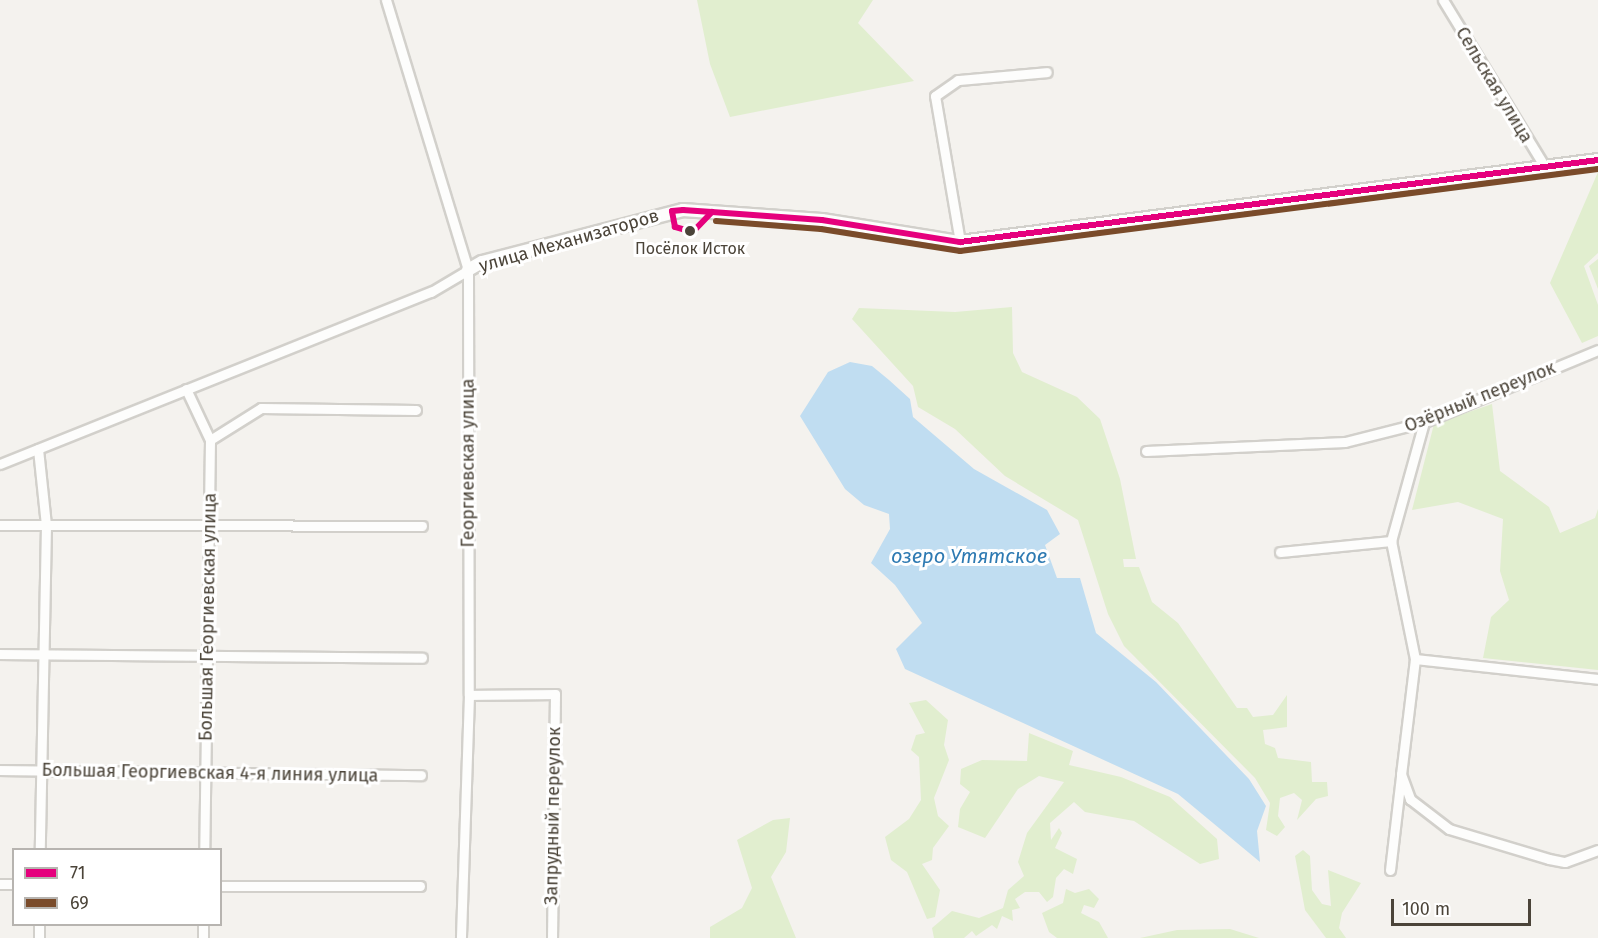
<!DOCTYPE html>
<html>
<head>
<meta charset="utf-8">
<style>
	body { margin:0 }
	#map { position:relative; width:1598px; height:938px; overflow:hidden; background:#f4f2ee; font-family:"Fira Sans",sans-serif }
	div>[style] { position:absolute }
	[style*='--x'] { left:calc(var(--x)*1px); top:calc(var(--y)*1px); width:calc(var(--w)*1px); rotate:calc(var(--a)*1deg) }
	.green>* { inset:0; background:#e1eecf }
	.water>* { inset:0; background:#c0ddf1 }
	.roads { filter:drop-shadow(2px 0 #d2d0cb) drop-shadow(-2px 0 #d2d0cb) drop-shadow(0 2px #d2d0cb) drop-shadow(0 -2px #d2d0cb) }
	.minor>* { height:9px; margin:-4.5px; padding:0 4.5px; transform-origin:4.5px; border-radius:4.5px; background:#fdfdfc }
	.tertiary>* { height:12px; margin:-6px; padding:0 6px; transform-origin:6px; border-radius:6px; background:#fdfdfc }
	.bus-1>* { height:6px; margin:-3px; padding:0 3px; transform-origin:3px; border-radius:3px; background:#e5007d }
	.bus-2>* { height:6px; margin:-3px; padding:0 3px; transform-origin:3px; border-radius:3px; background:#7a4b2a }
	.dots>* { width:16px; height:16px; translate:-50% -50%; box-sizing:border-box; border:3px solid #fff; border-radius:50% }
	span { translate:-50% -50%; white-space:nowrap; text-align:center; line-height:1.15; -webkit-text-stroke:6px #fff; paint-order:stroke }
	.bus-label { font-size:16px; color:#4b4439 }
	.street-label { font-size:18px; color:#4b4439 }
	.water-label { font-size:20px; color:#2e7ab2; font-style:italic }
	.legend { position:absolute; left:12px; top:848px; width:210px; height:78px; box-sizing:border-box; background:#fff; border:2px solid #b7b4b0; margin:0; padding:8px 10px; list-style:none; font-size:18px; color:#4b4439 }
	.legend li { display:flex; align-items:center; gap:12px; height:30px }
	.legend b { width:30px; border:2px solid #b7b4b0 }
	.scale { position:absolute; left:1391px; top:899px; width:140px; height:27px; box-sizing:border-box; border:3px solid #4b4439; border-top:0; padding-left:8px; font-size:18px; line-height:21px; white-space:nowrap; color:#4b4439; -webkit-text-stroke:4px #fff; paint-order:stroke }
</style>
</head>
<body>
<div id="map">
	<div class="green">
		<i style="clip-path:polygon(697px 0,873px 0,858px 23px,914px 81px,730px 117px,710px 64px)"></i>
		<i style="clip-path:polygon(1598px 172px,1598px 253px,1584px 266px,1598px 305px,1598px 336px,1582px 343px,1550px 283px)"></i>
		<i style="clip-path:polygon(1598px 259px,1598px 289px,1589px 266px)"></i>
		<i style="clip-path:polygon(1012px 307px,1013px 353px,1022px 372px,1077px 397px,1100px 419px,1120px 479px,1136px 559px,1123px 559px,1124px 567px,1139px 567px,1152px 602px,1178px 623px,1237px 708px,1247px 708px,1253px 717px,1273px 715px,1287px 695px,1287px 727px,1263px 730px,1265px 744px,1275px 748px,1278px 758px,1311px 762px,1312px 782px,1327px 782px,1328px 796px,1316px 799px,1297px 820px,1302px 800px,1294px 793px,1280px 798px,1278px 816px,1285px 827px,1277px 836px,1266px 830px,1270px 803px,1255px 778px,1124px 646px,1108px 614px,1078px 520px,1005px 476px,955px 429px,918px 407px,913px 386px,852px 319px,859px 308px,955px 312px)"></i>
		<i style="clip-path:polygon(1492px 404px,1500px 471px,1549px 507px,1560px 533px,1595px 518px,1598px 509px,1598px 670px,1483px 658px,1491px 617px,1509px 600px,1500px 571px,1503px 519px,1458px 502px,1412px 510px,1434px 424px)"></i>
		<i style="clip-path:polygon(926px 700px,948px 720px,944px 745px,949px 760px,934px 798px,938px 816px,949px 826px,933px 848px,932px 860px,922px 864px,940px 890px,935px 917px,927px 919px,907px 872px,891px 860px,885px 837px,909px 819px,921px 800px,919px 757px,911px 750px,916px 735px,925px 733px,909px 703px)"></i>
		<i style="clip-path:polygon(1029px 733px,1073px 751px,1069px 765px,1121px 777px,1170px 797px,1217px 839px,1219px 859px,1200px 864px,1134px 821px,1085px 812px,1074px 802px,1050px 823px,1051px 840px,1059px 828px,1062px 833px,1055px 848px,1077px 859px,1073px 874px,1064px 869px,1056px 878px,1053px 897px,1047px 902px,1039px 892px,1025px 892px,1015px 899px,1020px 908px,1012px 910px,1013px 921px,1002px 916px,997px 929px,992px 925px,976px 936px,972px 931px,964px 938px,934px 938px,932px 928px,952px 911px,979px 918px,1003px 908px,1008px 890px,1024px 876px,1018px 862px,1027px 833px,1064px 782px,1039px 776px,1018px 789px,985px 838px,958px 827px,960px 809px,970px 792px,960px 784px,961px 769px,982px 760px,1027px 761px)"></i>
		<i style="clip-path:polygon(790px 818px,786px 852px,771px 877px,796px 938px,710px 938px,710px 927px,742px 908px,752px 888px,737px 840px,773px 820px)"></i>
		<i style="clip-path:polygon(1303px 850px,1310px 856px,1312px 890px,1322px 904px,1331px 906px,1328px 870px,1361px 883px,1342px 913px,1339px 928px,1346px 938px,1326px 938px,1305px 910px,1295px 856px)"></i>
		<i style="clip-path:polygon(1066px 889px,1075px 893px,1089px 889px,1099px 899px,1094px 908px,1084px 905px,1081px 913px,1099px 922px,1108px 938px,1057px 938px,1049px 932px,1042px 913px,1063px 903px)"></i>
		<i style="clip-path:polygon(1230px 929px,1259px 938px,1140px 938px,1177px 930px)"></i>
	</div>
	<div class="water">
		<i style="clip-path:polygon(850px 362px,872px 366px,889px 380px,910px 399px,913px 417px,974px 469px,1047px 510px,1060px 534px,1045px 545px,1057px 578px,1080px 578px,1096px 633px,1156px 682px,1249px 779px,1266px 806px,1257px 831px,1260px 862px,1178px 794px,905px 669px,896px 649px,922px 623px,895px 585px,871px 563px,890px 529px,889px 514px,864px 505px,845px 489px,800px 416px,828px 372px)"></i>
	</div>
	<div class="roads">
		<div class="minor">
			<i style="--x:386;--y:0;--w:282;--a:73.1"></i>
			<i style="--x:468;--y:270;--w:425;--a:89.9"></i>
			<i style="--x:469;--y:695;--w:243;--a:91.9"></i>
			<i style="--x:1443;--y:0;--w:198;--a:58.6"></i>
			<i style="--x:960;--y:242;--w:148;--a:-99.7"></i>
			<i style="--x:935;--y:96;--w:28;--a:-35"></i>
			<i style="--x:958;--y:80;--w:89;--a:-5.1"></i>
			<i style="--x:186;--y:389;--w:56;--a:64.8"></i>
			<i style="--x:210;--y:440;--w:410;--a:90.8"></i>
			<i style="--x:1424;--y:422;--w:123;--a:105.5"></i>
			<i style="--x:1391;--y:541;--w:120;--a:78.5"></i>
			<i style="--x:1415;--y:659;--w:116;--a:96.9"></i>
			<i style="--x:1401;--y:774;--w:27;--a:70"></i>
			<i style="--x:1410;--y:799;--w:49;--a:37.6"></i>
			<i style="--x:1449;--y:829;--w:104;--a:16.7"></i>
			<i style="--x:1549;--y:859;--w:16;--a:11"></i>
			<i style="--x:1565;--y:862;--w:35;--a:-20"></i>
			<i style="--x:210;--y:440;--w:60;--a:-32.1"></i>
			<i style="--x:261;--y:408;--w:155;--a:0.7"></i>
			<i style="--x:38;--y:449;--w:76;--a:84"></i>
			<i style="--x:46;--y:525;--w:325;--a:91.1"></i>
			<i style="--x:1146;--y:451;--w:199;--a:-2.6"></i>
			<i style="--x:1345;--y:442;--w:81;--a:-14.2"></i>
			<i style="--x:1424;--y:422;--w:188;--a:-22.5"></i>
			<i style="--x:0;--y:464;--w:464;--a:-21.8"></i>
			<i style="--x:431;--y:292;--w:43;--a:-30.7"></i>
			<i style="--x:0;--y:525;--w:422;--a:0.1"></i>
			<i style="--x:1280;--y:552;--w:112;--a:-5.7"></i>
			<i style="--x:0;--y:654;--w:422;--a:0.5"></i>
			<i style="--x:1415;--y:659;--w:184;--a:6.2"></i>
			<i style="--x:469;--y:695;--w:86;--a:-0.7"></i>
			<i style="--x:555;--y:694;--w:244;--a:90.7"></i>
			<i style="--x:0;--y:770;--w:421;--a:0.7"></i>
			<i style="--x:1390;--y:870;--w:95;--a:-83.3"></i>
			<i style="--x:0;--y:884;--w:14;--a:0"></i>
			<i style="--x:220;--y:886;--w:200;--a:0"></i>
			<i style="--x:203;--y:924;--w:14;--a:90"></i>
			<i style="--x:39;--y:938;--w:14;--a:-90"></i>
		</div>
		<div class="tertiary">
			<i style="--x:468;--y:270;--w:16;--a:-30"></i>
			<i style="--x:482;--y:262;--w:208;--a:-14.5"></i>
			<i style="--x:683;--y:210;--w:139;--a:4.1"></i>
			<i style="--x:822;--y:220;--w:140;--a:9.1"></i>
			<i style="--x:960;--y:242;--w:643;--a:-7.32"></i>
		</div>
	</div>
	<div class="bus-1">
		<i style="--x:672;--y:211;--w:11;--a:-5"></i>
		<i style="--x:683;--y:210;--w:29;--a:4"></i>
		<i style="--x:712;--y:212;--w:28;--a:134"></i>
		<i style="--x:693;--y:232;--w:19;--a:-164"></i>
		<i style="--x:675;--y:227;--w:16;--a:-101"></i>
		<i style="--x:712;--y:212;--w:110;--a:4.2"></i>
		<i style="--x:822;--y:220;--w:140;--a:9.1"></i>
		<i style="--x:960;--y:242;--w:643;--a:-7.32"></i>
	</div>
	<div class="bus-2">
		<i style="--x:716;--y:221;--w:105;--a:4.4"></i>
		<i style="--x:821;--y:229;--w:141;--a:9"></i>
		<i style="--x:960;--y:251;--w:643;--a:-7.32"></i>
	</div>
	<div class="dots">
		<i style="left:690px;top:231px;background:#4b4439"></i>
	</div>
	<div class="bus-label">
		<span style="left:690px;top:249px">Посёлок Исток</span>
	</div>
	<div class="street-label">
		<span style="left:1494px;top:85px;rotate:59deg">Сельская улица</span>
		<span style="left:569px;top:241px;rotate:-16deg">улица Механизаторов</span>
		<span style="left:1480px;top:397px;rotate:-22deg">Озёрный переулок</span>
		<span style="left:468px;top:463px;rotate:-90deg">Георгиевская улица</span>
		<span style="left:208px;top:617px;rotate:-89deg">Большая Георгиевская улица</span>
		<span style="left:210px;top:773px;rotate:1deg">Большая Георгиевская 4-я линия улица</span>
		<span style="left:553px;top:816px;rotate:-89deg">Запрудный переулок</span>
	</div>
	<div class="water-label">
		<span style="left:969px;top:556px">озеро Утятское</span>
	</div>
	<ul class="legend">
	<li><b style="height:8px;background:#e5007d"></b>71</li>
	<li><b style="height:8px;background:#7a4b2a"></b>69</li>
	</ul>
	<div class="scale">100 m</div>
</div>
</body>
</html>
